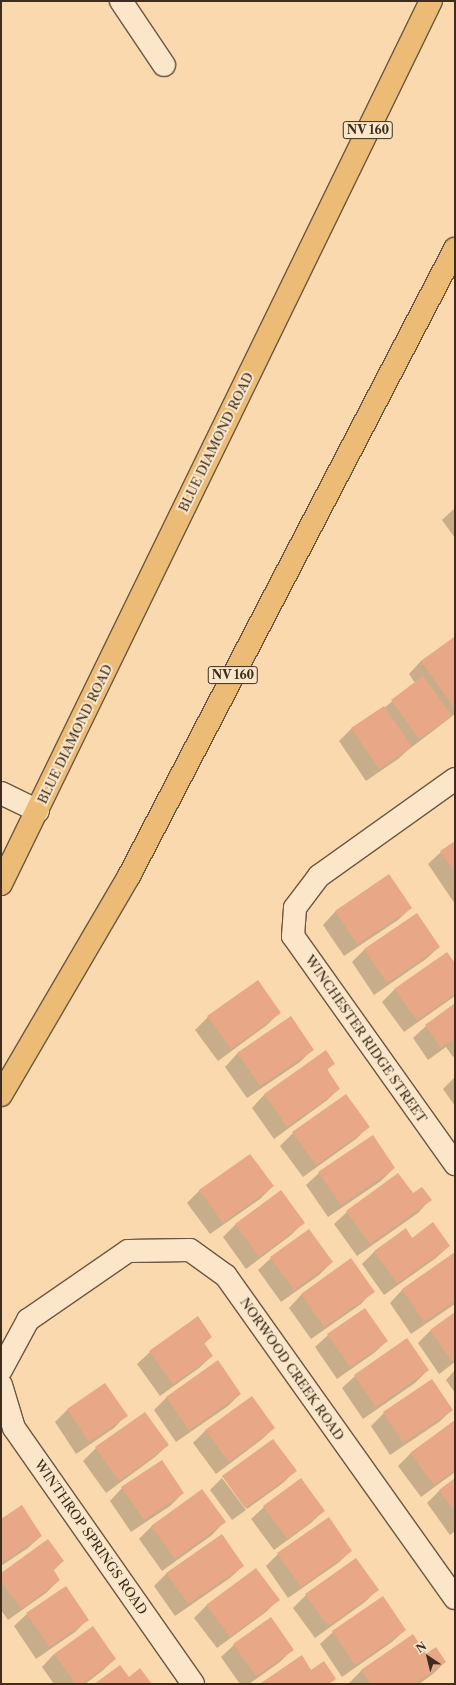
<!DOCTYPE html>
<html>
<head>
<meta charset="utf-8">
<style>
	body { margin:0 }
	#map { position:relative; width:456px; height:1685px; overflow:hidden; background:#f9d9ad; font-family:"Libre Caslon Text",serif }
	div>[style] { position:absolute }
	[style*='--x'] { left:calc(var(--x)*1px); top:calc(var(--y)*1px); width:calc(var(--w)*1px); rotate:calc(var(--a)*1deg) }
	.shadow>* { inset:0; background:#0003 }
	.building>* { inset:0; background:#e8a888 }
	.roads { filter:drop-shadow(1px 0 #6c5842) drop-shadow(-1px 0 #6c5842) drop-shadow(0 1px #6c5842) drop-shadow(0 -1px #6c5842) }
	.minor>* { height:22px; margin:-11px; padding:0 11px; transform-origin:11px; border-radius:11px; background:#fbe6ca }
	.highway>* { height:22px; margin:-11px; padding:0 11px; transform-origin:11px; border-radius:11px; background:#ecbc76 }
	span { translate:-50% -50%; white-space:nowrap; text-align:center; line-height:1.15; -webkit-text-stroke:4px #fbe6ca; paint-order:stroke }
	.shield-label span { padding:1px 3px; background:#fbe6ca; border:1px solid; border-radius:3px; -webkit-text-stroke-width:0 }
	.shield-label { font-size:12px; color:#3d2d1e; font-weight:700 }
	.street-label { font-size:13px; color:#3d2d1e }
	.frame { position:absolute; inset:0; border:2px solid #3d2d1e; pointer-events:none }
	.north { position:absolute; left:408px; top:1637px; width:40px; height:40px; -webkit-text-stroke:3px #fbe6ca; paint-order:stroke; rotate:325deg; font-size:11px; font-weight:700; line-height:16px; text-align:center; color:#3d2d1e }
	.north::after { content:''; display:block; margin:auto; width:14px; height:18px; background:#3d2d1e; clip-path:polygon(50% 0,100% 100%,50% 72%,0 100%) }
</style>
</head>
<body>
<div id="map">
	<div class="shadow">
		<i style="clip-path:polygon(455px 508px,455px 538px,442px 520px)"></i>
		<i style="clip-path:polygon(454px 638px,455px 714px,408px 750px,398px 759px,366px 781px,339px 741px,352px 728px,384px 708px,415px 683px,409px 674px,421px 661px)"></i>
		<i style="clip-path:polygon(455px 842px,455px 904px,428px 864px,441px 852px)"></i>
		<i style="clip-path:polygon(389px 876px,411px 908px,398px 920px,344px 956px,323px 925px,335px 912px)"></i>
		<i style="clip-path:polygon(417px 914px,439px 947px,426px 959px,374px 995px,352px 962px,364px 950px)"></i>
		<i style="clip-path:polygon(455px 965px,455px 996px,404px 1032px,382px 1002px,395px 989px)"></i>
		<i style="clip-path:polygon(257px 982px,280px 1012px,267px 1025px,218px 1061px,195px 1030px,208px 1017px)"></i>
		<i style="clip-path:polygon(455px 1005px,455px 1055px,453px 1057px,446px 1047px,428px 1060px,413px 1038px,426px 1026px)"></i>
		<i style="clip-path:polygon(291px 1018px,312px 1050px,300px 1062px,247px 1098px,225px 1067px,237px 1054px)"></i>
		<i style="clip-path:polygon(326px 1052px,334px 1063px,326px 1071px,339px 1089px,326px 1101px,274px 1139px,252px 1108px,264px 1095px)"></i>
		<i style="clip-path:polygon(455px 1077px,455px 1106px,443px 1089px)"></i>
		<i style="clip-path:polygon(346px 1095px,368px 1127px,356px 1139px,303px 1177px,280px 1146px,293px 1133px)"></i>
		<i style="clip-path:polygon(394px 1168px,381px 1181px,328px 1217px,306px 1185px,319px 1173px)"></i>
		<i style="clip-path:polygon(273px 1186px,260px 1199px,210px 1234px,187px 1203px,200px 1190px)"></i>
		<i style="clip-path:polygon(281px 1191px,304px 1222px,291px 1235px,246px 1269px,223px 1237px,235px 1225px)"></i>
		<i style="clip-path:polygon(413px 1195px,430px 1200px,418px 1213px,357px 1256px,334px 1224px,347px 1212px)"></i>
		<i style="clip-path:polygon(412px 1239px,449px 1246px,436px 1258px,384px 1295px,362px 1264px,375px 1251px)"></i>
		<i style="clip-path:polygon(454px 1254px,455px 1304px,411px 1334px,390px 1303px,402px 1290px)"></i>
		<i style="clip-path:polygon(271px 1258px,332px 1262px,319px 1275px,281px 1302px,258px 1270px)"></i>
		<i style="clip-path:polygon(350px 1260px,373px 1291px,361px 1304px,311px 1339px,289px 1308px,301px 1295px)"></i>
		<i style="clip-path:polygon(455px 1313px,455px 1362px,439px 1374px,418px 1343px,430px 1331px)"></i>
		<i style="clip-path:polygon(328px 1335px,387px 1341px,374px 1353px,337px 1379px,315px 1347px)"></i>
		<i style="clip-path:polygon(211px 1337px,204px 1344px,212px 1356px,199px 1368px,160px 1396px,137px 1364px,150px 1352px)"></i>
		<i style="clip-path:polygon(428px 1370px,415px 1383px,363px 1419px,342px 1388px,355px 1376px)"></i>
		<i style="clip-path:polygon(455px 1370px,455px 1393px,446px 1380px)"></i>
		<i style="clip-path:polygon(432px 1381px,452px 1410px,439px 1422px,390px 1455px,371px 1426px,384px 1413px)"></i>
		<i style="clip-path:polygon(105px 1384px,126px 1415px,114px 1428px,76px 1454px,55px 1422px,67px 1410px)"></i>
		<i style="clip-path:polygon(240px 1394px,228px 1406px,176px 1442px,154px 1410px,167px 1397px)"></i>
		<i style="clip-path:polygon(455px 1421px,455px 1472px,421px 1497px,398px 1466px,411px 1453px)"></i>
		<i style="clip-path:polygon(274px 1428px,261px 1440px,216px 1474px,193px 1443px,206px 1430px)"></i>
		<i style="clip-path:polygon(273px 1440px,295px 1471px,283px 1483px,247px 1509px,224px 1477px,222px 1477px)"></i>
		<i style="clip-path:polygon(168px 1445px,155px 1457px,106px 1493px,83px 1461px,96px 1448px)"></i>
		<i style="clip-path:polygon(222px 1478px,246px 1510px,232px 1520px,210px 1490px)"></i>
		<i style="clip-path:polygon(455px 1479px,455px 1531px,450px 1535px,427px 1503px,439px 1491px)"></i>
		<i style="clip-path:polygon(301px 1480px,324px 1510px,311px 1523px,274px 1550px,251px 1519px,264px 1507px)"></i>
		<i style="clip-path:polygon(122px 1488px,183px 1493px,170px 1506px,131px 1532px,110px 1501px)"></i>
		<i style="clip-path:polygon(201px 1491px,224px 1522px,212px 1535px,162px 1571px,139px 1539px,151px 1527px)"></i>
		<i style="clip-path:polygon(1px 1520px,41px 1536px,28px 1548px,1px 1566px)"></i>
		<i style="clip-path:polygon(351px 1551px,338px 1563px,288px 1598px,266px 1566px,278px 1554px)"></i>
		<i style="clip-path:polygon(356px 1559px,378px 1589px,365px 1602px,315px 1638px,293px 1608px,306px 1595px)"></i>
		<i style="clip-path:polygon(63px 1561px,53px 1571px,59px 1580px,46px 1593px,8px 1620px,1px 1610px,1px 1574px)"></i>
		<i style="clip-path:polygon(243px 1566px,230px 1578px,175px 1616px,154px 1586px,167px 1573px)"></i>
		<i style="clip-path:polygon(278px 1600px,266px 1612px,217px 1648px,194px 1618px,207px 1605px)"></i>
		<i style="clip-path:polygon(27px 1614px,87px 1620px,75px 1632px,36px 1659px,14px 1626px)"></i>
		<i style="clip-path:polygon(405px 1630px,392px 1642px,342px 1677px,320px 1644px,333px 1632px)"></i>
		<i style="clip-path:polygon(234px 1645px,292px 1650px,280px 1662px,249px 1684px,240px 1684px,221px 1657px)"></i>
		<i style="clip-path:polygon(54px 1654px,115px 1659px,102px 1671px,85px 1684px,54px 1684px,42px 1667px)"></i>
		<i style="clip-path:polygon(445px 1662px,433px 1674px,419px 1684px,349px 1683px,362px 1670px)"></i>
	</div>
	<div class="building">
		<i style="clip-path:polygon(454px 637px,455px 638px,455px 709px,421px 661px)"></i>
		<i style="clip-path:polygon(423px 676px,452px 716px,419px 739px,391px 700px)"></i>
		<i style="clip-path:polygon(384px 706px,412px 747px,379px 769px,351px 728px)"></i>
		<i style="clip-path:polygon(455px 841px,455px 873px,440px 851px)"></i>
		<i style="clip-path:polygon(389px 874px,412px 908px,357px 944px,335px 911px)"></i>
		<i style="clip-path:polygon(417px 913px,440px 947px,387px 983px,364px 949px)"></i>
		<i style="clip-path:polygon(447px 952px,455px 963px,455px 994px,417px 1020px,394px 989px)"></i>
		<i style="clip-path:polygon(258px 980px,281px 1013px,231px 1049px,207px 1016px)"></i>
		<i style="clip-path:polygon(455px 1003px,455px 1038px,441px 1048px,425px 1025px)"></i>
		<i style="clip-path:polygon(291px 1016px,314px 1050px,260px 1086px,237px 1053px)"></i>
		<i style="clip-path:polygon(326px 1050px,335px 1064px,327px 1069px,340px 1089px,287px 1127px,264px 1094px)"></i>
		<i style="clip-path:polygon(346px 1094px,370px 1127px,316px 1165px,292px 1132px)"></i>
		<i style="clip-path:polygon(373px 1135px,395px 1168px,341px 1205px,318px 1172px)"></i>
		<i style="clip-path:polygon(250px 1154px,274px 1186px,223px 1223px,199px 1190px)"></i>
		<i style="clip-path:polygon(398px 1173px,413px 1193px,422px 1187px,432px 1200px,370px 1244px,346px 1211px)"></i>
		<i style="clip-path:polygon(281px 1190px,305px 1223px,259px 1257px,235px 1224px)"></i>
		<i style="clip-path:polygon(433px 1222px,450px 1246px,397px 1283px,374px 1251px,406px 1228px,412px 1238px)"></i>
		<i style="clip-path:polygon(309px 1229px,333px 1262px,294px 1290px,270px 1257px)"></i>
		<i style="clip-path:polygon(455px 1252px,455px 1301px,424px 1322px,402px 1289px)"></i>
		<i style="clip-path:polygon(351px 1258px,375px 1292px,324px 1327px,301px 1294px)"></i>
		<i style="clip-path:polygon(365px 1308px,388px 1341px,350px 1367px,327px 1334px)"></i>
		<i style="clip-path:polygon(455px 1312px,455px 1360px,452px 1362px,430px 1330px)"></i>
		<i style="clip-path:polygon(198px 1316px,212px 1337px,204px 1343px,213px 1356px,173px 1384px,149px 1351px)"></i>
		<i style="clip-path:polygon(407px 1338px,429px 1370px,376px 1407px,354px 1375px)"></i>
		<i style="clip-path:polygon(218px 1360px,241px 1394px,189px 1430px,166px 1397px)"></i>
		<i style="clip-path:polygon(432px 1379px,453px 1410px,403px 1443px,383px 1412px)"></i>
		<i style="clip-path:polygon(105px 1383px,128px 1416px,89px 1442px,67px 1409px)"></i>
		<i style="clip-path:polygon(252px 1396px,275px 1428px,229px 1462px,205px 1430px)"></i>
		<i style="clip-path:polygon(145px 1412px,169px 1445px,119px 1481px,95px 1447px)"></i>
		<i style="clip-path:polygon(455px 1420px,455px 1470px,434px 1485px,410px 1453px)"></i>
		<i style="clip-path:polygon(273px 1439px,297px 1471px,245px 1508px,222px 1476px)"></i>
		<i style="clip-path:polygon(162px 1460px,184px 1493px,144px 1520px,121px 1487px)"></i>
		<i style="clip-path:polygon(301px 1478px,325px 1511px,287px 1539px,263px 1506px)"></i>
		<i style="clip-path:polygon(455px 1478px,455px 1512px,439px 1490px)"></i>
		<i style="clip-path:polygon(202px 1489px,226px 1522px,175px 1559px,151px 1526px)"></i>
		<i style="clip-path:polygon(22px 1505px,42px 1536px,1px 1563px,1px 1519px)"></i>
		<i style="clip-path:polygon(329px 1517px,352px 1551px,301px 1587px,277px 1553px)"></i>
		<i style="clip-path:polygon(222px 1534px,244px 1566px,188px 1604px,166px 1573px)"></i>
		<i style="clip-path:polygon(48px 1539px,64px 1561px,53px 1569px,60px 1580px,21px 1609px,1px 1581px,1px 1573px)"></i>
		<i style="clip-path:polygon(356px 1558px,379px 1590px,328px 1626px,305px 1594px)"></i>
		<i style="clip-path:polygon(256px 1568px,280px 1600px,230px 1637px,206px 1605px)"></i>
		<i style="clip-path:polygon(66px 1586px,89px 1620px,49px 1647px,26px 1613px)"></i>
		<i style="clip-path:polygon(383px 1596px,406px 1630px,355px 1665px,332px 1631px)"></i>
		<i style="clip-path:polygon(271px 1617px,294px 1650px,256px 1676px,233px 1644px)"></i>
		<i style="clip-path:polygon(93px 1626px,116px 1659px,81px 1684px,76px 1684px,54px 1654px)"></i>
		<i style="clip-path:polygon(413px 1634px,426px 1654px,436px 1647px,446px 1662px,414px 1684px,371px 1684px,361px 1670px)"></i>
		<i style="clip-path:polygon(302px 1655px,311px 1670px,324px 1661px,336px 1679px,329px 1684px,262px 1684px,261px 1683px)"></i>
		<i style="clip-path:polygon(120px 1665px,129px 1677px,140px 1668px,152px 1684px,94px 1684px)"></i>
	</div>
	<div class="roads">
		<div class="minor">
			<i style="--x:121;--y:1;--w:77;--a:56.1"></i>
			<i style="--x:455;--y:779;--w:167;--a:144.5"></i>
			<i style="--x:319;--y:876;--w:40;--a:127"></i>
			<i style="--x:295;--y:908;--w:28;--a:94"></i>
			<i style="--x:293;--y:936;--w:280;--a:54.6"></i>
			<i style="--x:1;--y:793;--w:41;--a:25.9"></i>
			<i style="--x:1;--y:1370;--w:57;--a:-61.6"></i>
			<i style="--x:28;--y:1320;--w:121;--a:-34.6"></i>
			<i style="--x:128;--y:1251;--w:62;--a:-0.9"></i>
			<i style="--x:190;--y:1250;--w:44;--a:35.8"></i>
			<i style="--x:226;--y:1276;--w:395;--a:54.6"></i>
			<i style="--x:1;--y:1385;--w:45;--a:73.2"></i>
			<i style="--x:14;--y:1428;--w:312;--a:55"></i>
		</div>
		<div class="highway">
			<i style="--x:1;--y:884;--w:982;--a:-64.04"></i>
			<i style="--x:1;--y:1095;--w:254;--a:-59.7"></i>
			<i style="--x:129;--y:876;--w:707;--a:-62.53"></i>
		</div>
	</div>
	<div class="shield-label">
		<span style="left:368px;top:130px">NV 160</span>
		<span style="left:233px;top:675px">NV 160</span>
	</div>
	<div class="street-label">
		<span style="left:216px;top:442px;rotate:-64deg">BLUE DIAMOND ROAD</span>
		<span style="left:75px;top:734px;rotate:-64deg">BLUE DIAMOND ROAD</span>
		<span style="left:366px;top:1039px;rotate:55deg">WINCHESTER RIDGE STREET</span>
		<span style="left:292px;top:1369px;rotate:55deg">NORWOOD CREEK ROAD</span>
		<span style="left:91px;top:1537px;rotate:55deg">WINTHROP SPRINGS ROAD</span>
	</div>
	<div class="frame"></div>
	<div class="north">N</div>
</div>
</body>
</html>
